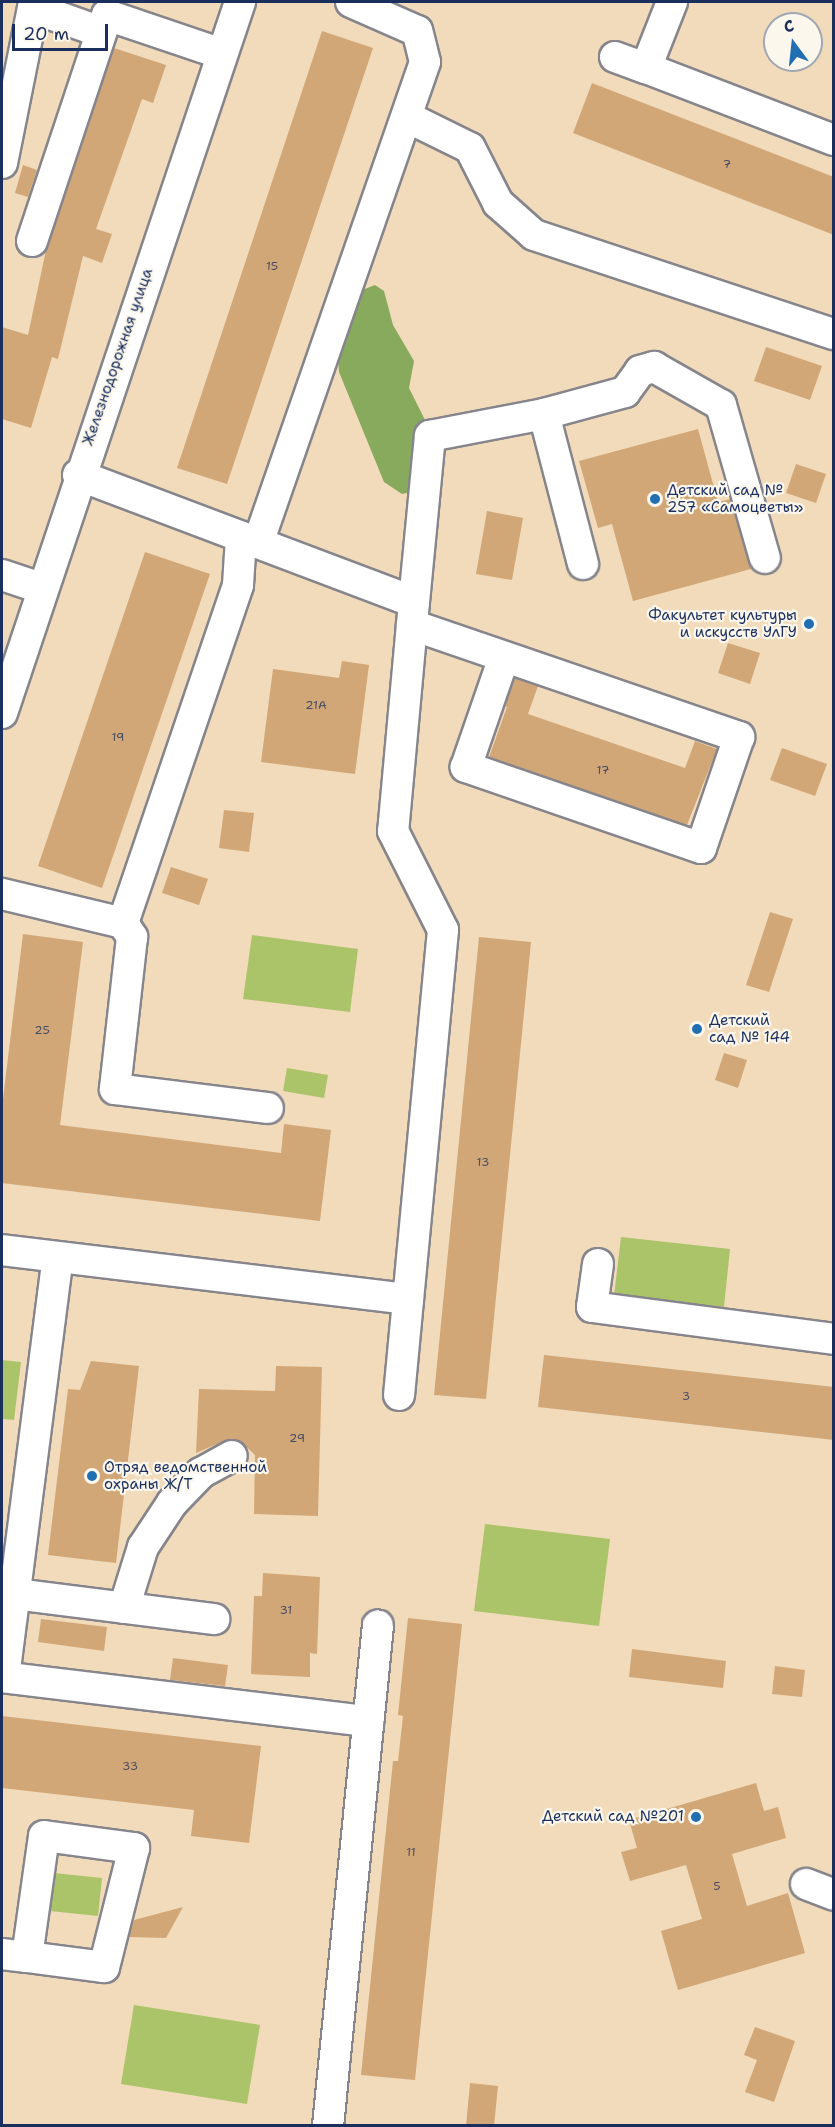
<!DOCTYPE html>
<html>
<head>
<meta charset="utf-8">
<style>
	body { margin:0 }
	#map { position:relative; width:835px; height:2127px; overflow:hidden; background:#f1dbba; font-family:"Shantell Sans",sans-serif }
	div>[style] { position:absolute }
	[style*='--x'] { left:calc(var(--x)*1px); top:calc(var(--y)*1px); width:calc(var(--w)*1px); rotate:calc(var(--a)*1deg) }
	.green>* { inset:0; background:#abc469 }
	.forest>* { inset:0; background:#88aa5d }
	.building>* { inset:0; background:#d2a778 }
	.roads { filter:drop-shadow(2px 0 #86858c) drop-shadow(-2px 0 #86858c) drop-shadow(0 2px #86858c) drop-shadow(0 -2px #86858c) }
	.minor>* { height:30px; margin:-15px; padding:0 15px; transform-origin:15px; border-radius:15px; background:#fff }
	.dots>* { width:16px; height:16px; translate:-50% -50%; box-sizing:border-box; border:3px solid #fbf7ec; border-radius:50% }
	span { translate:-50% -50%; white-space:nowrap; text-align:center; line-height:1.15; -webkit-text-stroke:4.5px #fbf7ec; paint-order:stroke }
	.number-label { font-size:12px; color:#494d64 }
	.number-label span { -webkit-text-stroke-width:0 }
	.street-label { font-size:15px; color:#1b2f5e }
	.poi-label { font-size:15px; color:#1b2f5e }
	.left { translate:0 -50%; text-align:left }
	.right { translate:-100% -50%; text-align:right }
	.frame { position:absolute; inset:0; border:3px solid #1b2f5e; pointer-events:none }
	.north { position:absolute; left:763px; top:12px; width:60px; height:60px; box-sizing:border-box; background:#fbf7ec; border:2px solid #a1a7b3; border-radius:50%; rotate:345deg; font-size:16px; font-weight:700; line-height:24px; text-align:center; color:#1b2f5e }
	.north::after { content:''; display:block; margin:auto; width:21px; height:27px; background:#1f6fb2; clip-path:polygon(50% 0,100% 100%,50% 72%,0 100%) }
	.scale { position:absolute; left:12px; top:24px; width:96px; height:27px; box-sizing:border-box; border:3px solid #1b2f5e; border-top:0; padding-left:8px; font-size:18px; line-height:21px; white-space:nowrap; color:#1b2f5e; -webkit-text-stroke:4px #fbf7ec; paint-order:stroke }
</style>
</head>
<body>
<div id="map">
	<div class="green">
		<i style="clip-path:polygon(252px 935px,358px 949px,350px 1012px,243px 999px)"></i>
		<i style="clip-path:polygon(287px 1068px,328px 1075px,324px 1098px,283px 1091px)"></i>
		<i style="clip-path:polygon(621px 1237px,730px 1249px,724px 1307px,614px 1296px)"></i>
		<i style="clip-path:polygon(2px 1360px,21px 1362px,14px 1420px,2px 1419px)"></i>
		<i style="clip-path:polygon(485px 1524px,610px 1539px,599px 1626px,474px 1611px)"></i>
		<i style="clip-path:polygon(54px 1873px,102px 1878px,98px 1916px,50px 1911px)"></i>
		<i style="clip-path:polygon(134px 2005px,260px 2025px,247px 2104px,121px 2084px)"></i>
	</div>
	<div class="forest">
		<i style="clip-path:polygon(375px 285px,384px 291px,393px 325px,414px 361px,409px 388px,427px 424px,411px 492px,402px 494px,384px 482px,339px 372px,338px 359px,357px 292px)"></i>
	</div>
	<div class="building">
		<i style="clip-path:polygon(322px 31px,373px 48px,227px 484px,177px 468px)"></i>
		<i style="clip-path:polygon(114px 48px,166px 65px,153px 103px,142px 99px,96px 229px,112px 234px,102px 263px,83px 256px,58px 359px,52px 357px,31px 428px,2px 419px,2px 327px,28px 335px,46px 250px)"></i>
		<i style="clip-path:polygon(592px 83px,834px 177px,834px 235px,573px 133px)"></i>
		<i style="clip-path:polygon(23px 165px,37px 170px,28px 197px,15px 193px)"></i>
		<i style="clip-path:polygon(766px 347px,822px 366px,810px 400px,754px 381px)"></i>
		<i style="clip-path:polygon(698px 429px,718px 502px,730px 499px,751px 569px,633px 601px,612px 524px,598px 528px,579px 461px)"></i>
		<i style="clip-path:polygon(796px 464px,826px 474px,816px 503px,786px 493px)"></i>
		<i style="clip-path:polygon(487px 511px,523px 518px,512px 580px,476px 574px)"></i>
		<i style="clip-path:polygon(145px 552px,210px 574px,102px 888px,38px 866px)"></i>
		<i style="clip-path:polygon(728px 643px,760px 653px,750px 684px,718px 673px)"></i>
		<i style="clip-path:polygon(342px 661px,369px 665px,355px 774px,261px 762px,273px 669px,339px 678px)"></i>
		<i style="clip-path:polygon(515px 678px,538px 686px,528px 714px,685px 768px,695px 741px,717px 749px,687px 825px,489px 757px,507px 707px,512px 709px,505px 706px)"></i>
		<i style="clip-path:polygon(782px 748px,827px 764px,815px 796px,770px 780px)"></i>
		<i style="clip-path:polygon(224px 810px,254px 813px,249px 852px,219px 848px)"></i>
		<i style="clip-path:polygon(171px 867px,208px 879px,199px 905px,162px 893px)"></i>
		<i style="clip-path:polygon(770px 912px,793px 919px,769px 992px,746px 985px)"></i>
		<i style="clip-path:polygon(23px 934px,83px 942px,60px 1125px,281px 1153px,284px 1124px,331px 1130px,320px 1221px,2px 1183px,2px 1107px)"></i>
		<i style="clip-path:polygon(479px 937px,531px 942px,486px 1399px,434px 1395px)"></i>
		<i style="clip-path:polygon(724px 1053px,747px 1060px,738px 1088px,715px 1080px)"></i>
		<i style="clip-path:polygon(544px 1355px,834px 1387px,834px 1440px,538px 1407px)"></i>
		<i style="clip-path:polygon(91px 1361px,139px 1366px,116px 1563px,48px 1555px,68px 1389px,80px 1390px)"></i>
		<i style="clip-path:polygon(276px 1366px,322px 1367px,318px 1516px,254px 1514px,255px 1455px,240px 1441px,224px 1441px,196px 1453px,199px 1389px,275px 1391px)"></i>
		<i style="clip-path:polygon(263px 1573px,320px 1577px,317px 1654px,310px 1653px,310px 1677px,251px 1674px,254px 1596px,262px 1596px)"></i>
		<i style="clip-path:polygon(408px 1618px,462px 1624px,415px 2080px,361px 2075px,393px 1761px,398px 1761px,403px 1716px,398px 1715px)"></i>
		<i style="clip-path:polygon(41px 1619px,107px 1627px,104px 1651px,38px 1642px)"></i>
		<i style="clip-path:polygon(632px 1649px,726px 1661px,723px 1688px,629px 1677px)"></i>
		<i style="clip-path:polygon(173px 1658px,228px 1665px,225px 1686px,170px 1680px)"></i>
		<i style="clip-path:polygon(775px 1666px,805px 1670px,802px 1697px,772px 1694px)"></i>
		<i style="clip-path:polygon(2px 1716px,261px 1746px,249px 1843px,191px 1836px,194px 1810px,2px 1788px)"></i>
		<i style="clip-path:polygon(756px 1783px,764px 1811px,778px 1807px,786px 1838px,732px 1854px,747px 1906px,788px 1893px,805px 1953px,678px 1990px,661px 1931px,702px 1919px,686px 1865px,630px 1881px,621px 1852px,637px 1848px,629px 1820px)"></i>
		<i style="clip-path:polygon(183px 1907px,166px 1938px,129px 1937px,134px 1920px)"></i>
		<i style="clip-path:polygon(755px 2027px,795px 2041px,774px 2102px,745px 2092px,757px 2060px,744px 2055px)"></i>
		<i style="clip-path:polygon(470px 2083px,498px 2086px,494px 2126px,466px 2126px)"></i>
	</div>
	<div class="roads">
		<div class="minor">
			<i style="--x:672;--y:2;--w:71;--a:111.5"></i>
			<i style="--x:646;--y:68;--w:201;--a:21"></i>
			<i style="--x:615;--y:57;--w:33;--a:20"></i>
			<i style="--x:407;--y:117;--w:70;--a:26.2"></i>
			<i style="--x:470;--y:148;--w:62;--a:63"></i>
			<i style="--x:498;--y:203;--w:48;--a:41.6"></i>
			<i style="--x:534;--y:235;--w:316;--a:18.3"></i>
			<i style="--x:2;--y:163;--w:158;--a:-78.7"></i>
			<i style="--x:33;--y:8;--w:72;--a:19.4"></i>
			<i style="--x:32;--y:241;--w:238;--a:-71.6"></i>
			<i style="--x:107;--y:15;--w:121;--a:18.7"></i>
			<i style="--x:544;--y:414;--w:84;--a:-15.2"></i>
			<i style="--x:625;--y:392;--w:26;--a:-54"></i>
			<i style="--x:640;--y:371;--w:15;--a:-16"></i>
			<i style="--x:654;--y:367;--w:77;--a:29.6"></i>
			<i style="--x:721;--y:405;--w:159;--a:74"></i>
			<i style="--x:78;--y:475;--w:359;--a:20.7"></i>
			<i style="--x:414;--y:602;--w:230;--a:95.2"></i>
			<i style="--x:393;--y:831;--w:111;--a:63.2"></i>
			<i style="--x:443;--y:930;--w:467;--a:95.4"></i>
			<i style="--x:258;--y:543;--w:509;--a:-70.85"></i>
			<i style="--x:425;--y:62;--w:32;--a:-104"></i>
			<i style="--x:417;--y:31;--w:72;--a:-156.3"></i>
			<i style="--x:2;--y:575;--w:41;--a:18.4"></i>
			<i style="--x:414;--y:602;--w:167;--a:-84.5"></i>
			<i style="--x:430;--y:436;--w:116;--a:-10.9"></i>
			<i style="--x:544;--y:414;--w:155;--a:75.4"></i>
			<i style="--x:412;--y:625;--w:346;--a:18.9"></i>
			<i style="--x:739;--y:737;--w:117;--a:108.9"></i>
			<i style="--x:701;--y:848;--w:249;--a:-161"></i>
			<i style="--x:466;--y:767;--w:116;--a:-70.9"></i>
			<i style="--x:2;--y:713;--w:750;--a:-71.49"></i>
			<i style="--x:2;--y:894;--w:124;--a:13.5"></i>
			<i style="--x:123;--y:923;--w:357;--a:-71.2"></i>
			<i style="--x:238;--y:585;--w:48;--a:-86.4"></i>
			<i style="--x:123;--y:923;--w:17;--a:57"></i>
			<i style="--x:132;--y:937;--w:153;--a:96.4"></i>
			<i style="--x:115;--y:1089;--w:154;--a:7.1"></i>
			<i style="--x:2;--y:1250;--w:409;--a:6.9"></i>
			<i style="--x:598;--y:1264;--w:43;--a:97.9"></i>
			<i style="--x:592;--y:1307;--w:244;--a:7.5"></i>
			<i style="--x:15;--y:1594;--w:201;--a:7.2"></i>
			<i style="--x:124;--y:1608;--w:64;--a:-72.7"></i>
			<i style="--x:143;--y:1547;--w:53;--a:-56.6"></i>
			<i style="--x:172;--y:1503;--w:42;--a:-46"></i>
			<i style="--x:201;--y:1473;--w:35;--a:-29"></i>
			<i style="--x:2;--y:1677;--w:369;--a:6.9"></i>
			<i style="--x:4;--y:1677;--w:423;--a:-82.7"></i>
			<i style="--x:806;--y:1884;--w:30;--a:21"></i>
			<i style="--x:2;--y:1954;--w:25;--a:7"></i>
			<i style="--x:27;--y:1957;--w:122;--a:-82"></i>
			<i style="--x:44;--y:1836;--w:91;--a:7.6"></i>
			<i style="--x:134;--y:1848;--w:123;--a:104.1"></i>
			<i style="--x:104;--y:1967;--w:78;--a:-172.6"></i>
			<i style="--x:328;--y:2126;--w:503;--a:-84.3"></i>
		</div>
	</div>
	<div class="dots">
		<i style="left:655px;top:499px;background:#1f6fb2"></i>
		<i style="left:809px;top:624px;background:#1f6fb2"></i>
		<i style="left:697px;top:1029px;background:#1f6fb2"></i>
		<i style="left:92px;top:1476px;background:#1f6fb2"></i>
		<i style="left:696px;top:1817px;background:#1f6fb2"></i>
	</div>
	<div class="number-label">
		<span style="left:727px;top:165px">7</span>
		<span style="left:272px;top:267px">15</span>
		<span style="left:316px;top:706px">21А</span>
		<span style="left:118px;top:738px">19</span>
		<span style="left:603px;top:771px">17</span>
		<span style="left:42px;top:1031px">25</span>
		<span style="left:483px;top:1163px">13</span>
		<span style="left:686px;top:1397px">3</span>
		<span style="left:297px;top:1439px">29</span>
		<span style="left:286px;top:1611px">31</span>
		<span style="left:130px;top:1767px">33</span>
		<span style="left:411px;top:1853px">11</span>
		<span style="left:717px;top:1887px">5</span>
	</div>
	<div class="street-label">
		<span style="left:118px;top:357px;rotate:-71deg">Железнодорожная улица</span>
	</div>
	<div class="poi-label">
		<span class="left" style="left:667px;top:499px">Детский сад №<br>257 «Самоцветы»</span>
		<span class="right" style="left:797px;top:624px">Факультет культуры<br>и искусств УлГУ</span>
		<span class="left" style="left:709px;top:1029px">Детский<br>сад № 144</span>
		<span class="left" style="left:104px;top:1476px">Отряд ведомственной<br>охраны Ж/Т</span>
		<span class="right" style="left:684px;top:1817px">Детский сад №201</span>
	</div>
	<div class="frame"></div>
	<div class="north">С</div>
	<div class="scale">20 m</div>
</div>
</body>
</html>
